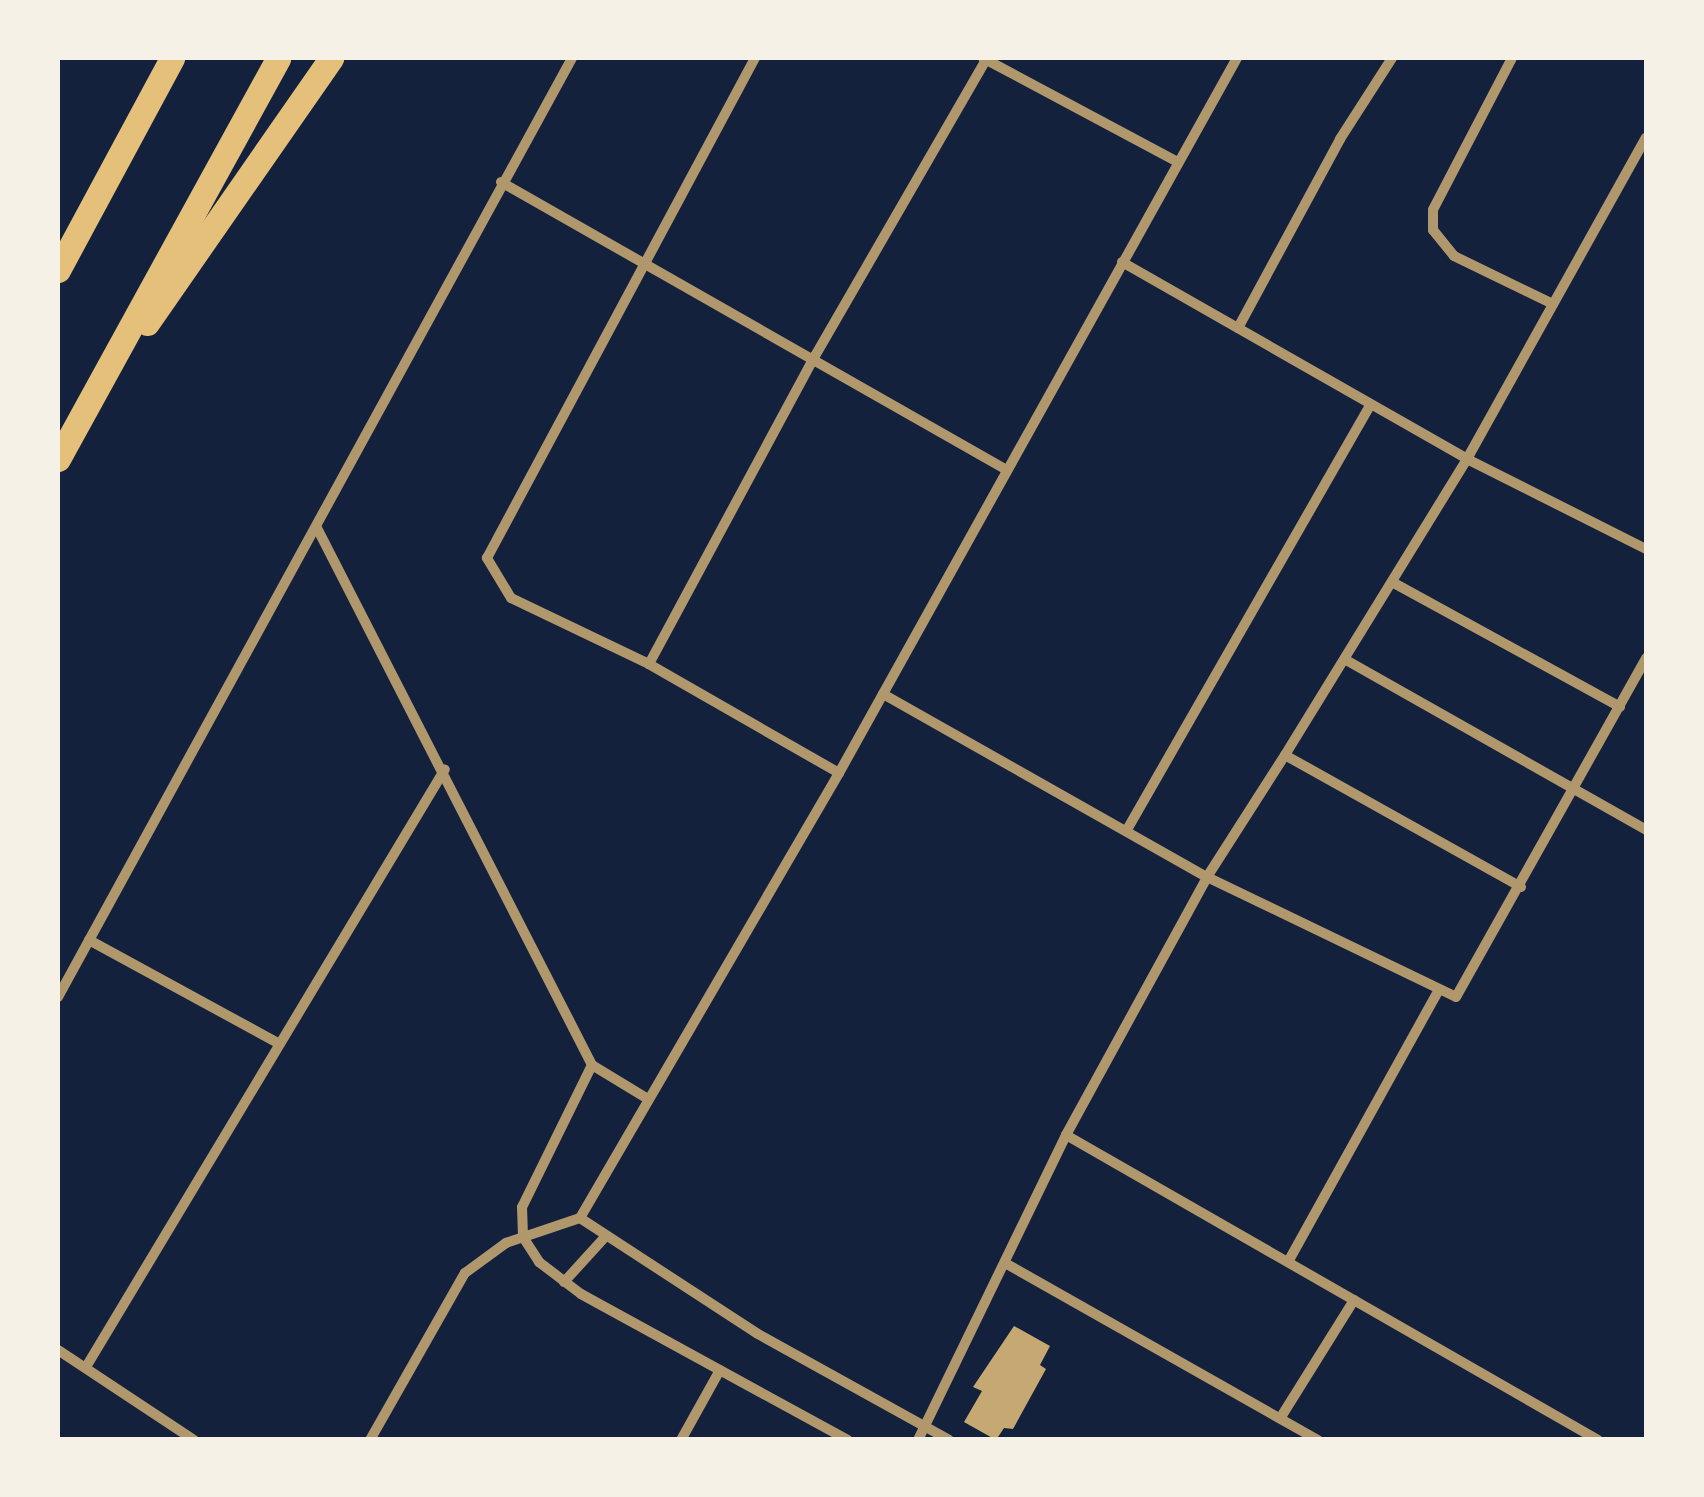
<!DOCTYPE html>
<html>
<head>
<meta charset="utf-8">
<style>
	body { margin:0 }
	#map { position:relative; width:1704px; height:1497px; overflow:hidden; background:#14213d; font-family:"PT Sans",sans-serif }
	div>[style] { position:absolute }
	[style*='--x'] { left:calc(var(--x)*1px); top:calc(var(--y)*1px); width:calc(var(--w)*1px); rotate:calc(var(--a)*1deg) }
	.building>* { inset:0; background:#c6a872 }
	.minor>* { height:10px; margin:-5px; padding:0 5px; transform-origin:5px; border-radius:5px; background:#b1986c }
	.trunk>* { height:25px; margin:-12.5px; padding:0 12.5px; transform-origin:12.5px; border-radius:12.5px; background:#e5c07b }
	span { translate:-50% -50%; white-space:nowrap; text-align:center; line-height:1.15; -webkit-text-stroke:8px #f6f1e7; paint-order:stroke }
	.frame { position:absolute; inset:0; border:60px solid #f6f1e7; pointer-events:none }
</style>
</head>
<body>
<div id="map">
	<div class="building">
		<i style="clip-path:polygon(1014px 1326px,1050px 1346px,1040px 1365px,1046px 1369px,1013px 1429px,1004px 1428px,996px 1440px,964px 1422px,982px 1391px,973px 1387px)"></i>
	</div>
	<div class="minor">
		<i style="--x:983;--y:58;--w:221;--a:28.1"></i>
		<i style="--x:1512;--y:58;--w:171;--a:117.5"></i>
		<i style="--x:1433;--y:210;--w:20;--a:90"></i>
		<i style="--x:1433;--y:230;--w:33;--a:51"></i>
		<i style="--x:1454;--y:256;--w:110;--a:25.9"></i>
		<i style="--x:501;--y:182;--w:580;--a:29.66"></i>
		<i style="--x:1122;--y:262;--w:397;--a:29.7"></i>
		<i style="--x:1467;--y:459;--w:200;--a:26.7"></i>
		<i style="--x:1238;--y:328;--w:215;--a:-61.6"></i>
		<i style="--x:1340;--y:139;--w:96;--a:-57.3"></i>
		<i style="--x:317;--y:528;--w:603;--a:62.88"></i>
		<i style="--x:592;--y:1065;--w:66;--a:31.3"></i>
		<i style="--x:1392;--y:582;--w:260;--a:28.7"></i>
		<i style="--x:1346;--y:660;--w:345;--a:29.5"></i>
		<i style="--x:649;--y:664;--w:153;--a:-154.4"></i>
		<i style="--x:511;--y:598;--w:47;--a:-121"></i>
		<i style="--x:487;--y:558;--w:567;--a:-61.81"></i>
		<i style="--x:883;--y:694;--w:372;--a:29.5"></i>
		<i style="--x:1207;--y:877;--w:276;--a:25.7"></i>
		<i style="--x:1456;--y:997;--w:389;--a:-60.7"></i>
		<i style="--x:839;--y:773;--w:219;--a:-150.2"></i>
		<i style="--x:649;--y:664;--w:350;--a:-61.7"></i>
		<i style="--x:815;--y:356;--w:344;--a:-60"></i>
		<i style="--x:1128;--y:828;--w:487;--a:-60.2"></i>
		<i style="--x:1521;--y:887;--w:270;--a:-150.8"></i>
		<i style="--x:1285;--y:755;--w:347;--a:-58.4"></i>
		<i style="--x:1467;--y:459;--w:368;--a:-60.9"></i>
		<i style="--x:89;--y:940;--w:217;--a:28.6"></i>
		<i style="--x:58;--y:997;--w:1070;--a:-61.3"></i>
		<i style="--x:592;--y:1065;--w:158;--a:116.2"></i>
		<i style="--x:522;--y:1207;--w:30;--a:88"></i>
		<i style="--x:523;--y:1237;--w:30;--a:57"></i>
		<i style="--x:539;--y:1262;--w:53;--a:37.3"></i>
		<i style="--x:581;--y:1294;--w:304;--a:28.7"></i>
		<i style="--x:1066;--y:1135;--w:613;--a:29.83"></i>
		<i style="--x:580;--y:1218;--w:212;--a:33.1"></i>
		<i style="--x:758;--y:1334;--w:218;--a:29"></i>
		<i style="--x:1288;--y:1262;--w:311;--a:-61"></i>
		<i style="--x:1005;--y:1263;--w:360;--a:29.5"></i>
		<i style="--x:564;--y:1282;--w:62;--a:-47.6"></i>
		<i style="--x:58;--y:1350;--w:163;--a:33.5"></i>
		<i style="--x:86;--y:1367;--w:697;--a:-59.02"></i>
		<i style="--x:1281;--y:1417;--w:138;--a:-58"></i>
		<i style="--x:370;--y:1440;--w:192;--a:-60.4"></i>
		<i style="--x:465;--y:1273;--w:51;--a:-36.2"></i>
		<i style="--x:506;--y:1243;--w:78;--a:-18.7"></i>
		<i style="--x:580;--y:1218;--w:515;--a:-59.8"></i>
		<i style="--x:839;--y:773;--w:818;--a:-60.9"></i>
		<i style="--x:681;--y:1440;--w:80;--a:-60.9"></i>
		<i style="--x:918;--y:1440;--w:339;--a:-64.1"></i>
		<i style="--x:1066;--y:1135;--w:294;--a:-61.3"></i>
		<i style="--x:1207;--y:877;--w:145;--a:-57.4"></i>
	</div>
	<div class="trunk">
		<i style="--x:58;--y:270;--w:241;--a:-61.7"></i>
		<i style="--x:147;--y:323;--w:323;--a:-55.2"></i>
		<i style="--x:58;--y:459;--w:457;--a:-61.2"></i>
	</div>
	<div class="frame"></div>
</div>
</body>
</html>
